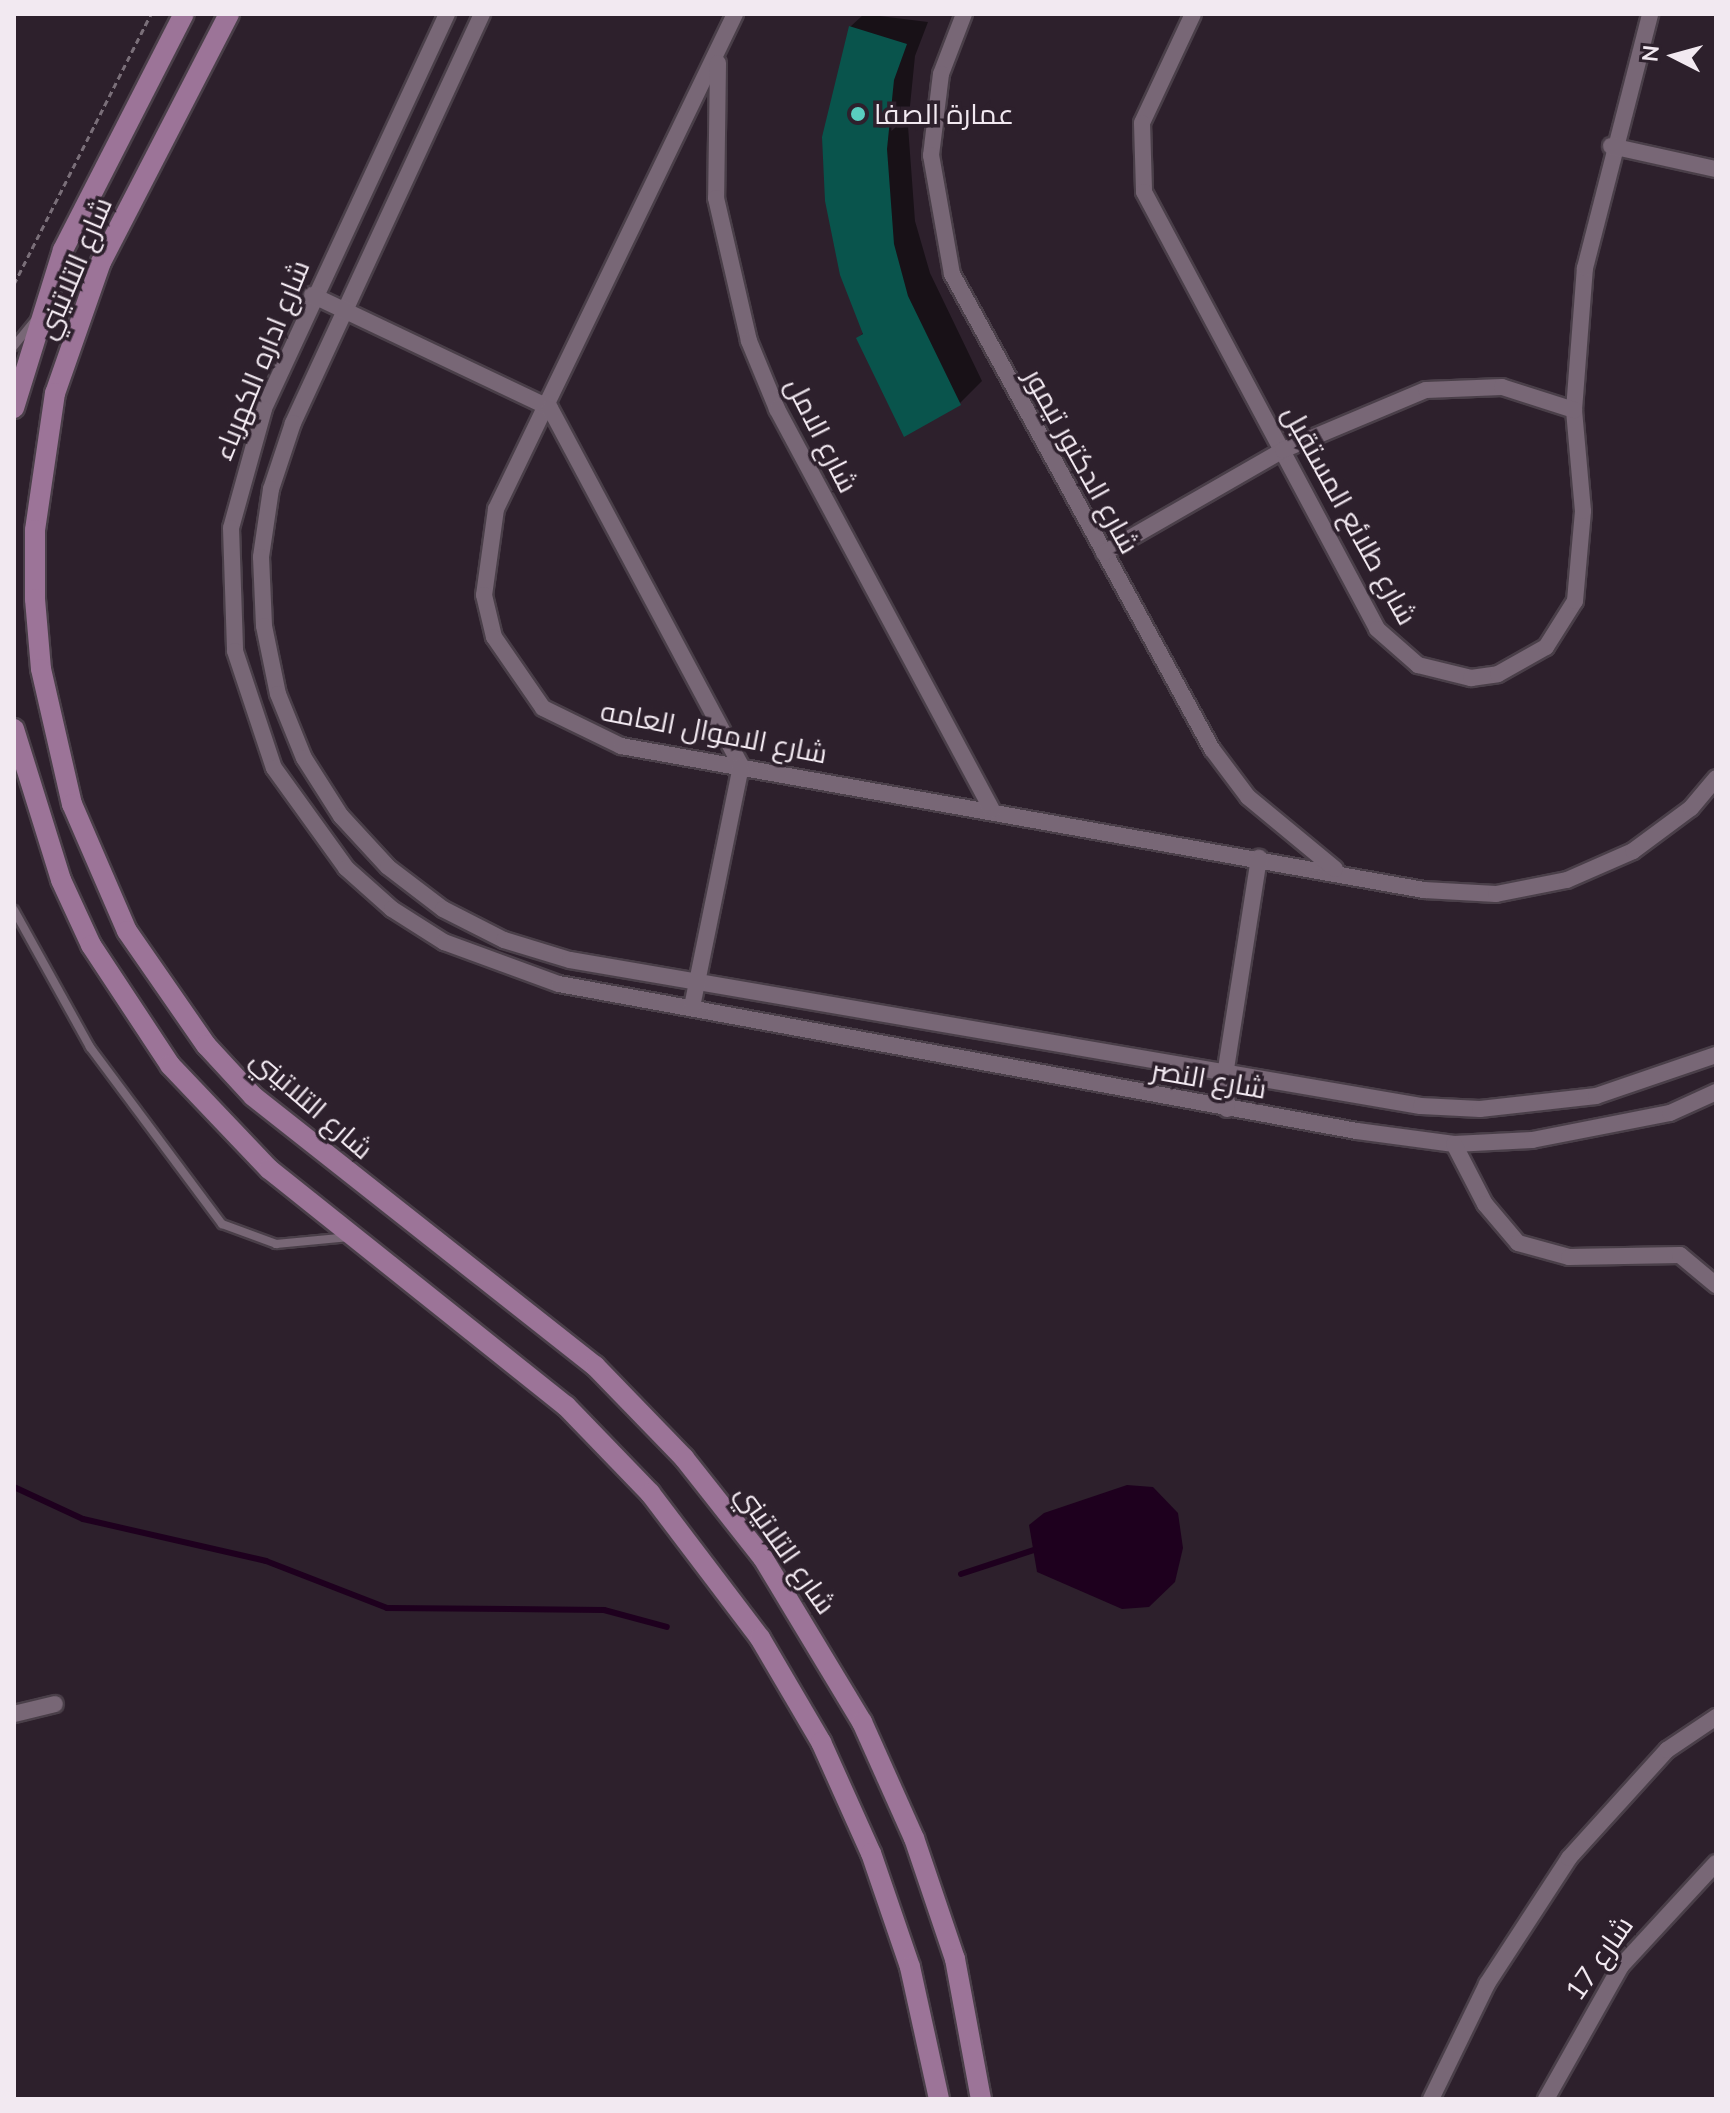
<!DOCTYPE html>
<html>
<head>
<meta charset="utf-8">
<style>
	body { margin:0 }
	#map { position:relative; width:1730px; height:2113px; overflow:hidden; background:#2d202c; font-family:Mulish,Cairo,sans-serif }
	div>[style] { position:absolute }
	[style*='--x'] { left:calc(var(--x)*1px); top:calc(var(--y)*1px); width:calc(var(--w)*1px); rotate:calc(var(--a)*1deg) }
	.water>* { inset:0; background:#1e001e }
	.shadow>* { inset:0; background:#0007 }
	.stream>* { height:6px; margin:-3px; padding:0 3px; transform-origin:3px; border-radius:3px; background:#1e001e }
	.building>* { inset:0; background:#09544c }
	.path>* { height:3px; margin-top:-1.5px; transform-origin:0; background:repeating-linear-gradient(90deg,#7a6f79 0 6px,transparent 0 10px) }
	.roads { filter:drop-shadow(2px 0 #4a3f49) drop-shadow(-2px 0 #4a3f49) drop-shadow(0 2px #4a3f49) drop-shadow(0 -2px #4a3f49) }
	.service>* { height:8px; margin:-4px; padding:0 4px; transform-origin:4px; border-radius:4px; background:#786776 }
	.minor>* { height:16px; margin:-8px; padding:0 8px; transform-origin:8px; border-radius:8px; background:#786776 }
	.secondary>* { height:20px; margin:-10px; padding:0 10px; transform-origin:10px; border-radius:10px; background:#9c7498 }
	.dots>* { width:22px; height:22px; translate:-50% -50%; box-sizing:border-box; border:4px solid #2d202c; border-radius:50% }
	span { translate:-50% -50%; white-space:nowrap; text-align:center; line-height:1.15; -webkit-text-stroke:7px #2d202c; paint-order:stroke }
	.poi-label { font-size:28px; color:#f2e9f1 }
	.left { translate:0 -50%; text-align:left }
	.street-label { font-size:28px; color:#f2e9f1 }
	.frame { position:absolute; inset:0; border:16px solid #f2e9f1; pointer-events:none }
	.north { position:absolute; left:1634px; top:16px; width:80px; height:80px; -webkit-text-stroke:6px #2d202c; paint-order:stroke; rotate:276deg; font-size:22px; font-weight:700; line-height:32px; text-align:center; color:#f2e9f1 }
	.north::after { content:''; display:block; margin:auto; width:28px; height:36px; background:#f2e9f1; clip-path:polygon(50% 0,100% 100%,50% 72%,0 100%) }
</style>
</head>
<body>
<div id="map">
	<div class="water">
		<i style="clip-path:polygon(1127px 1485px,1153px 1487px,1178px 1513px,1183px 1548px,1175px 1582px,1149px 1607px,1122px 1609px,1037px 1572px,1029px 1525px,1044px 1513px)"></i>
	</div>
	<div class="shadow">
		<i style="clip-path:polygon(864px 14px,928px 22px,915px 56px,908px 126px,915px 221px,930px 273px,982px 381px,960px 403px,858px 338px,864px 332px,850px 27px)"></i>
	</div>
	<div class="stream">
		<i style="--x:14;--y:1487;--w:76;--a:24.9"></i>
		<i style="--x:83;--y:1519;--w:188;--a:12.9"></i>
		<i style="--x:266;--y:1561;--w:130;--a:21.2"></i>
		<i style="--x:387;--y:1608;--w:217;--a:0.5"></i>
		<i style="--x:604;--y:1610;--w:65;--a:15.1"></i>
		<i style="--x:961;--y:1574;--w:77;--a:-18.2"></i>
	</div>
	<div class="building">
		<i style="clip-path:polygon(849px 26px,907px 44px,894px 80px,887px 149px,894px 244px,908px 296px,961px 405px,904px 437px,856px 338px,863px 334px,840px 275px,825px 201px,822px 137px)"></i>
	</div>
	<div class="path">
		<i style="--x:14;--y:284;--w:303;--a:-63.1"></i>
	</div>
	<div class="roads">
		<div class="service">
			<i style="--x:14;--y:346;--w:32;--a:-51"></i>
			<i style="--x:14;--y:910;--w:157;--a:61"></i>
			<i style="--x:90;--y:1047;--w:221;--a:53.3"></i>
			<i style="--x:222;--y:1224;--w:58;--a:20.3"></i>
			<i style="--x:276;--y:1244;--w:74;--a:-5.4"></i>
		</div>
		<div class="minor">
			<i style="--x:447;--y:14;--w:435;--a:114.9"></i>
			<i style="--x:264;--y:409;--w:123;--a:105.5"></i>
			<i style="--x:231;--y:528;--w:123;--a:88.1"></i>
			<i style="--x:235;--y:651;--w:123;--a:71.6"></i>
			<i style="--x:274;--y:768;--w:123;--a:54.2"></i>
			<i style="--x:346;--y:868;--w:62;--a:41.7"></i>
			<i style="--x:392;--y:909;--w:62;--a:32.4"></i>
			<i style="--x:444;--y:942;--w:122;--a:20.1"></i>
			<i style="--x:559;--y:984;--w:811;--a:10.44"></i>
			<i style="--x:1357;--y:1131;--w:98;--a:7.6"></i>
			<i style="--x:1454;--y:1144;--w:78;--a:-2.9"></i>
			<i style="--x:1532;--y:1140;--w:141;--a:-11.1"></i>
			<i style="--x:1670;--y:1113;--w:51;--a:-24.5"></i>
			<i style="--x:482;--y:14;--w:451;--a:114.8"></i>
			<i style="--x:293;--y:423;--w:70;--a:108.4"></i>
			<i style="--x:271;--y:489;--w:69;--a:98.4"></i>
			<i style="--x:261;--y:557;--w:69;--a:87.5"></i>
			<i style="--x:264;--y:626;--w:69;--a:78.4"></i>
			<i style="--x:278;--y:694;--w:69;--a:67.9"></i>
			<i style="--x:304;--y:758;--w:69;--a:57.5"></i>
			<i style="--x:341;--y:816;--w:69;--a:47.3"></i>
			<i style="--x:388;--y:867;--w:69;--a:37.4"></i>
			<i style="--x:443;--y:909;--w:68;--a:26.9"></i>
			<i style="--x:504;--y:940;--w:69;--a:16.9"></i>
			<i style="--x:570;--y:960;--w:863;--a:9.74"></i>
			<i style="--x:1421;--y:1106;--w:59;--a:2.9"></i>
			<i style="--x:1480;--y:1109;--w:117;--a:-6.4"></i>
			<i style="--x:1596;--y:1096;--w:127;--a:-18.9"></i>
			<i style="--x:735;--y:14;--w:550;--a:115.77"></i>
			<i style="--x:496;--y:509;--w:87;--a:97.9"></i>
			<i style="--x:484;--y:595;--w:43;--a:76.6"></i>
			<i style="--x:494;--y:637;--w:86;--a:55.4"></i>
			<i style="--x:543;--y:708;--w:87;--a:26"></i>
			<i style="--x:621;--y:746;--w:816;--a:10.17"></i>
			<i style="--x:1424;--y:890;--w:72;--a:3.2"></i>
			<i style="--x:1496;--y:894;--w:72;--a:-11.2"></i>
			<i style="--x:1567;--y:880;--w:72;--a:-23.7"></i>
			<i style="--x:1633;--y:851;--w:72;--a:-36.6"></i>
			<i style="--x:1691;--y:808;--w:39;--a:-50"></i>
			<i style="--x:964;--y:14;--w:64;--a:111"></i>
			<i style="--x:941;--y:74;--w:82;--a:97"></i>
			<i style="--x:931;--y:155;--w:121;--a:80"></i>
			<i style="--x:952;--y:274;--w:542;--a:61.31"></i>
			<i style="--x:1212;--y:749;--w:60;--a:53.1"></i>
			<i style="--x:1248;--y:797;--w:113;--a:39.6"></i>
			<i style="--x:1193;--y:14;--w:120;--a:115.1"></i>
			<i style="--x:1142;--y:123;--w:69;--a:88.3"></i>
			<i style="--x:1144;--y:192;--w:495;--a:61.9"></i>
			<i style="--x:1377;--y:629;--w:55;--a:41.3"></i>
			<i style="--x:1418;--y:665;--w:55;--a:13.8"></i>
			<i style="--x:1471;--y:678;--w:27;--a:-8"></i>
			<i style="--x:1498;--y:674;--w:55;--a:-29.4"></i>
			<i style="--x:1546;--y:647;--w:54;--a:-57.8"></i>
			<i style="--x:1575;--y:601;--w:90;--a:-84.9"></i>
			<i style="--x:1583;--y:511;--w:101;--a:-95.1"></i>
			<i style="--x:1574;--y:410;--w:142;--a:-85.6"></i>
			<i style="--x:1585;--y:268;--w:262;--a:-75.6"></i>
			<i style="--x:718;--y:63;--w:135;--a:90.8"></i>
			<i style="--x:716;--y:198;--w:147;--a:77"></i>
			<i style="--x:749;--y:341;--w:74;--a:67.6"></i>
			<i style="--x:777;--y:409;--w:455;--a:61.8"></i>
			<i style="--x:1611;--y:146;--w:107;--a:12.4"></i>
			<i style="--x:312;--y:295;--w:263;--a:25.4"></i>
			<i style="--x:550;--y:408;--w:406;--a:61.9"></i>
			<i style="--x:741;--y:766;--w:246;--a:101.5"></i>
			<i style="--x:1104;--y:553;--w:207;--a:-29.9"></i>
			<i style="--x:1283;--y:450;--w:155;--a:-22.8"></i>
			<i style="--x:1426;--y:390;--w:76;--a:-2.3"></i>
			<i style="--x:1502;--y:387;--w:76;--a:17.7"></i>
			<i style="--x:1227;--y:1109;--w:34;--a:-93"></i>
			<i style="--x:1225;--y:1075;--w:220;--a:-81.1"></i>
			<i style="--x:1454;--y:1144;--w:68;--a:62.7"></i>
			<i style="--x:1485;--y:1204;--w:51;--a:49.8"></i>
			<i style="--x:1518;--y:1243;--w:53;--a:15.4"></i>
			<i style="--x:1569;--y:1257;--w:111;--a:-1"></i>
			<i style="--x:1680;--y:1255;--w:47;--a:39.8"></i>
			<i style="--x:14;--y:1714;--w:42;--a:-13.7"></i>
			<i style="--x:1431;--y:2099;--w:128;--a:-64"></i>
			<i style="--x:1487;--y:1984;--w:150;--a:-56.9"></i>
			<i style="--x:1569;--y:1858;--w:146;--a:-47.8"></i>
			<i style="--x:1667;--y:1750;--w:59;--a:-34"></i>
			<i style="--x:1546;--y:2099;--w:153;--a:-60.6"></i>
			<i style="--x:1621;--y:1966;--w:140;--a:-47.3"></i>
		</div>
		<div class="secondary">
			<i style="--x:229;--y:14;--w:279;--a:117.3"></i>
			<i style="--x:101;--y:262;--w:139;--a:109.3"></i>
			<i style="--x:55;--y:393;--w:138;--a:98.3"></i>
			<i style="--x:35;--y:530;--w:69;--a:90"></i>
			<i style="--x:35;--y:599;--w:70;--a:85.1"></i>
			<i style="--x:41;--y:669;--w:139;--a:77.1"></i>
			<i style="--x:72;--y:804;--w:138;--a:66.6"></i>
			<i style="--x:127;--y:931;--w:139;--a:55.3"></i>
			<i style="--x:206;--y:1045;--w:69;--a:47.3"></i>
			<i style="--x:253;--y:1096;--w:436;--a:38.3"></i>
			<i style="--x:595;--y:1366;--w:128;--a:45.9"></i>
			<i style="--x:684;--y:1458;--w:127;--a:51.7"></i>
			<i style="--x:763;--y:1558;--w:192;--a:58.9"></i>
			<i style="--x:862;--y:1722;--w:127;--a:65.9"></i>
			<i style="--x:914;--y:1838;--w:128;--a:71.3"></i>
			<i style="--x:955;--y:1959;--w:142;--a:79.5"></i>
			<i style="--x:14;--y:408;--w:165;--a:-72.8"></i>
			<i style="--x:63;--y:250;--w:265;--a:-62.9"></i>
			<i style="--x:14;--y:729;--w:158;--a:72.7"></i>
			<i style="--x:61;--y:880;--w:72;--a:65.2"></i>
			<i style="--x:91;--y:945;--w:144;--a:56.6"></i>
			<i style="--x:170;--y:1065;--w:144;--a:46.4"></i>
			<i style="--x:269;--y:1169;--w:380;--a:38.6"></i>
			<i style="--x:566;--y:1406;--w:121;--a:46"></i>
			<i style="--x:650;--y:1493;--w:182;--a:52.8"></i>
			<i style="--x:760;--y:1638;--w:121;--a:59.6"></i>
			<i style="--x:821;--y:1742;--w:122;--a:65.8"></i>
			<i style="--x:871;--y:1853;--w:120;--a:71.1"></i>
			<i style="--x:910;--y:1967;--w:135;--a:77.6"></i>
		</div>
	</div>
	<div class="dots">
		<i style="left:858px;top:114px;background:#59cebf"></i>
	</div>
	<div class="poi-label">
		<span class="left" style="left:874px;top:114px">عمارة الصفا</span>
	</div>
	<div class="street-label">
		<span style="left:74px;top:268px;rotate:-67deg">شارع التلاتيني</span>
		<span style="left:261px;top:360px;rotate:-68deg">شارع اداره الكهرباء</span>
		<span style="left:822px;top:435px;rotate:63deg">شارع الامل</span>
		<span style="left:1082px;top:461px;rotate:61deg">شارع الدكتور تيمور</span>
		<span style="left:1350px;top:515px;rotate:61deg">شارع طلائع المستقبل</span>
		<span style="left:714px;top:732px;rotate:11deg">شارع الاموال العامه</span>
		<span style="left:1209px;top:1079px;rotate:10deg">شارع النصر</span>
		<span style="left:312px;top:1104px;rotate:41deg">شارع التلاتيني</span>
		<span style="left:786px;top:1549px;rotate:55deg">شارع التلاتيني</span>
		<span style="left:1599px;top:1958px;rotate:-55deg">شارع 17</span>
	</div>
	<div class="frame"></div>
	<div class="north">N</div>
</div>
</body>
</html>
